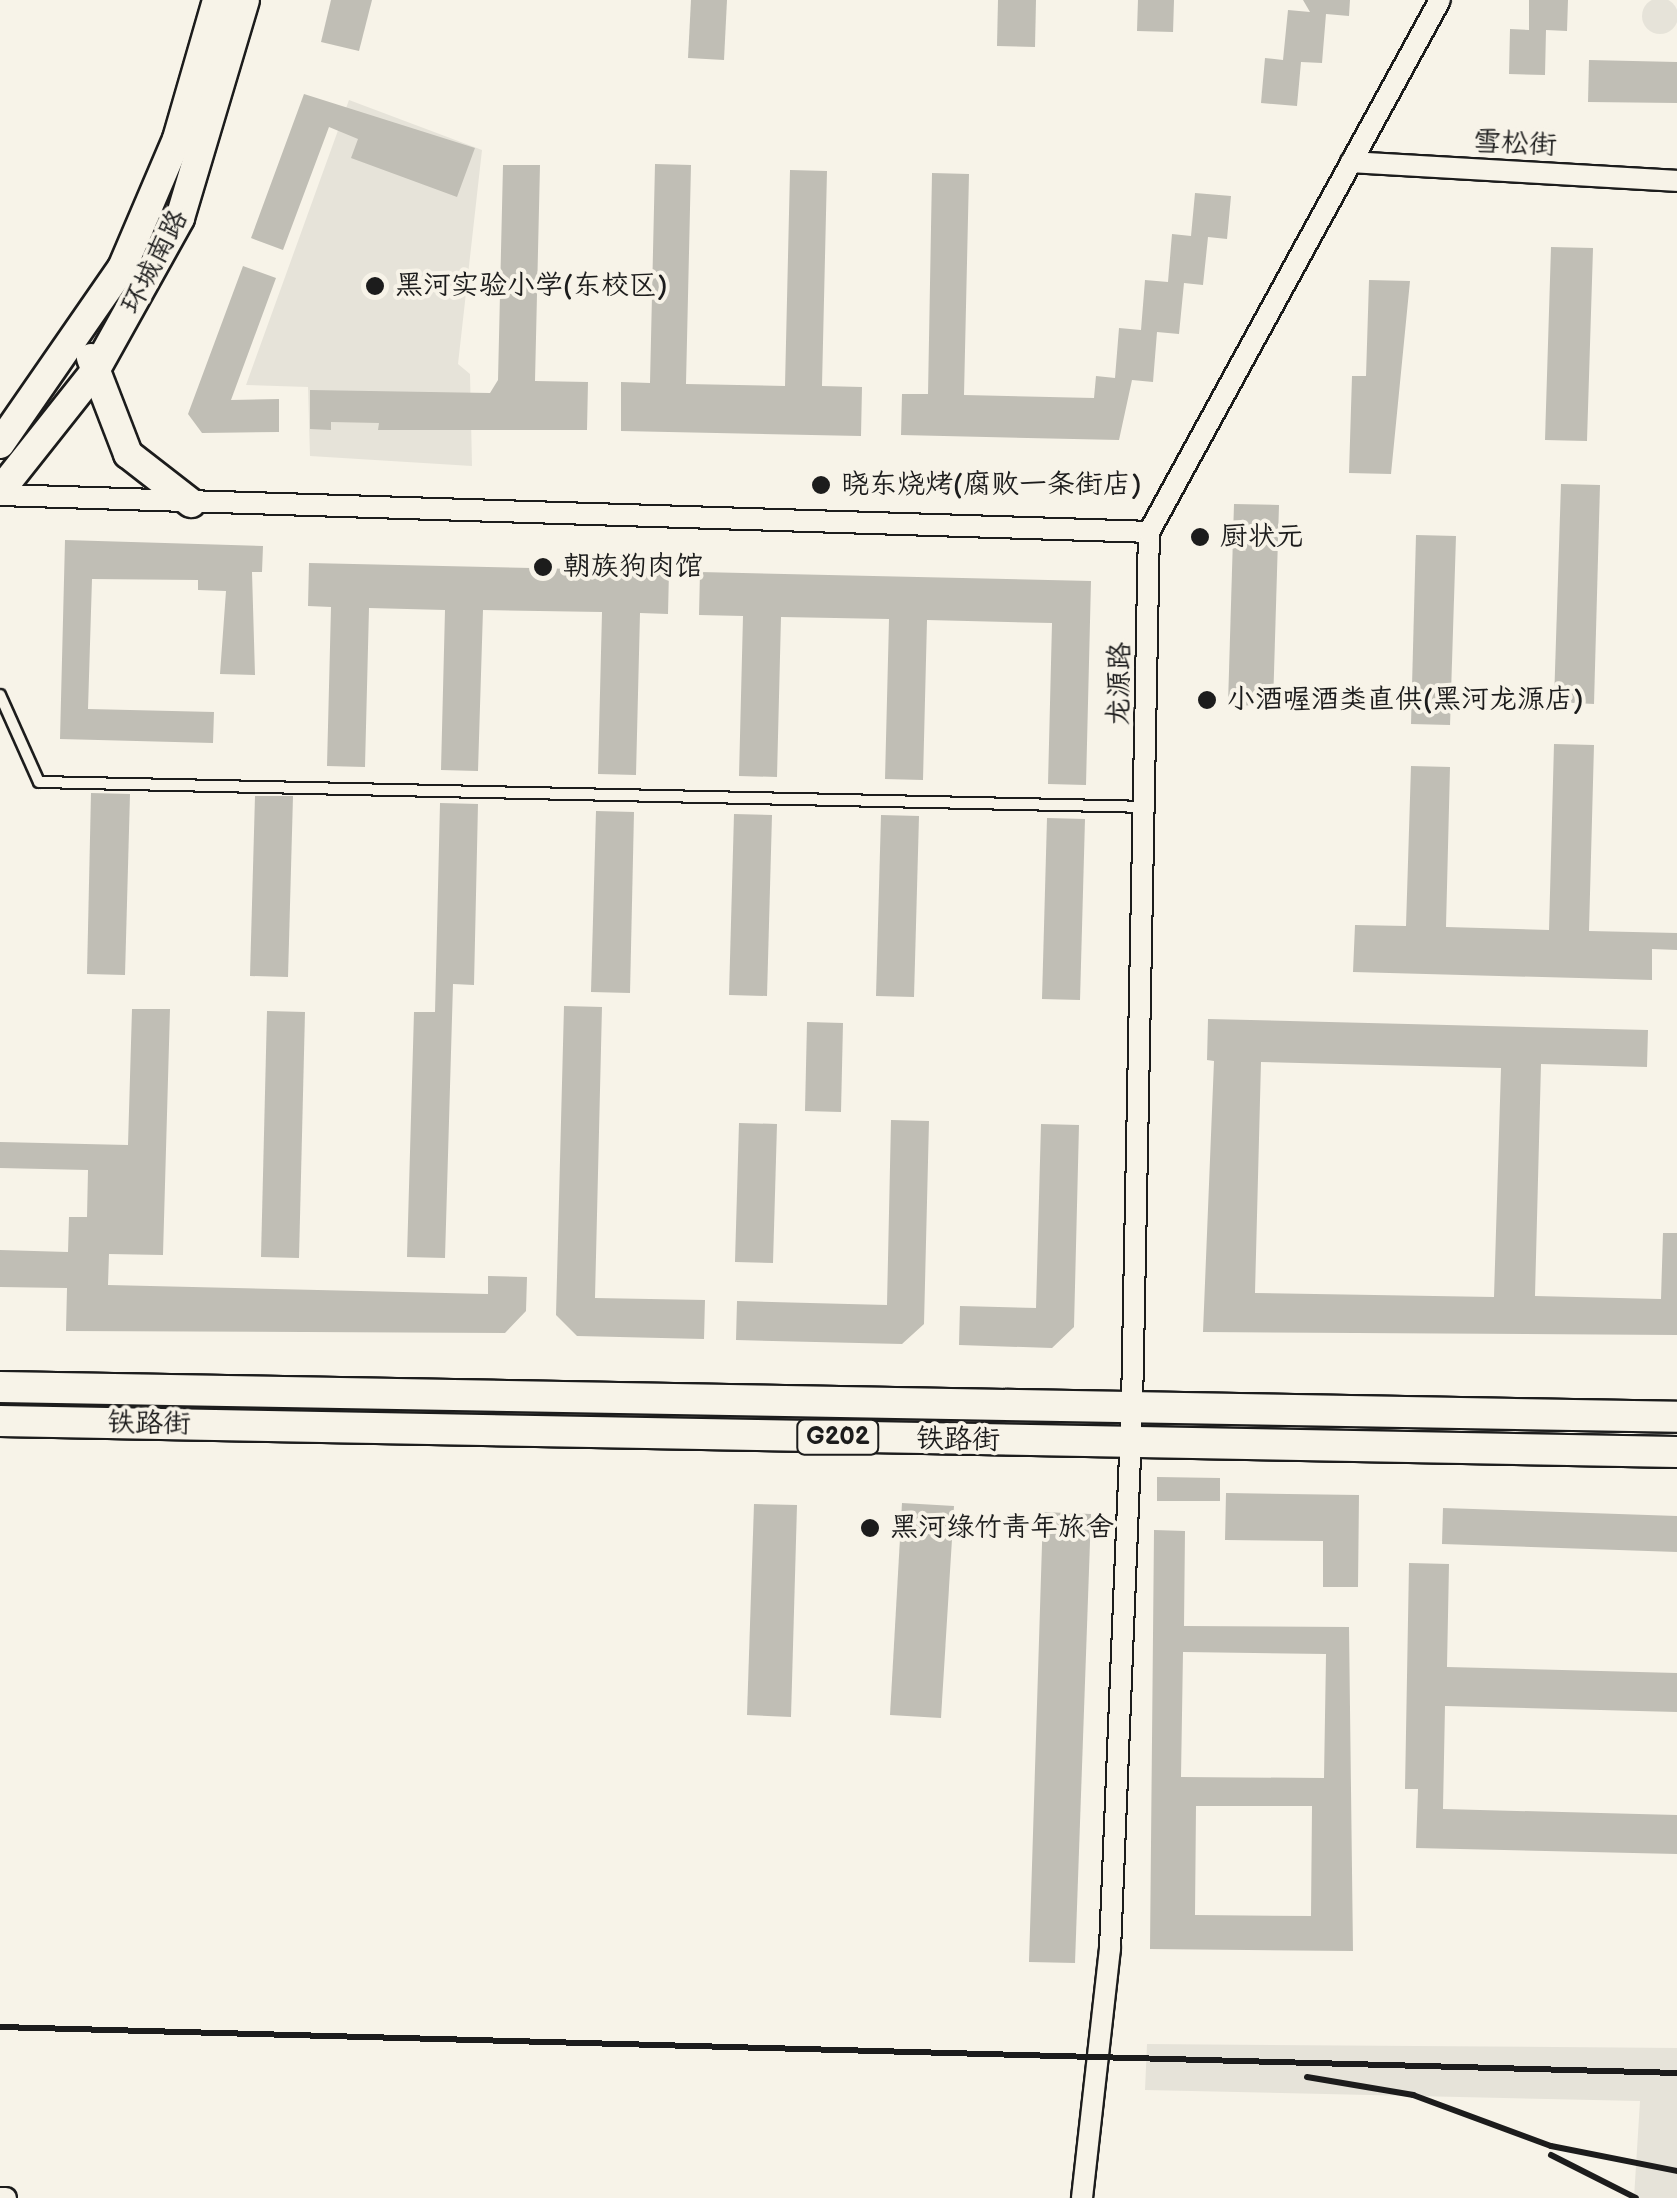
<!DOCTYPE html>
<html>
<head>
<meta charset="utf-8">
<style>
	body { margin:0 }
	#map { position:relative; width:1677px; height:2198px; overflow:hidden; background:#f7f3e8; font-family:"Balsamiq Sans","LXGW WenKai TC",sans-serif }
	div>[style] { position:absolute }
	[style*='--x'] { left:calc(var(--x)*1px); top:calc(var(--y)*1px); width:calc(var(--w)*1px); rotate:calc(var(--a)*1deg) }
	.built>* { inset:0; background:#e6e3d9 }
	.round { border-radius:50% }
	.building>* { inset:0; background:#c0beb5 }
	.roads { filter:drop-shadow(2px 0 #1c1c1c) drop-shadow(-2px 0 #1c1c1c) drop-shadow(0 2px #1c1c1c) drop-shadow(0 -2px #1c1c1c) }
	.lane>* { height:10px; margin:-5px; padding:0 5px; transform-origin:5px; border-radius:5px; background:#f7f3e8 }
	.street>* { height:20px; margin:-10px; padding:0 10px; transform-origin:10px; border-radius:10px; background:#f7f3e8 }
	.secondary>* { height:28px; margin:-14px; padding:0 14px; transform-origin:14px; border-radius:14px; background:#f7f3e8 }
	.primary>* { height:30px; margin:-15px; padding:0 15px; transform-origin:15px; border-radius:15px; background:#f7f3e8 }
	.rail>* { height:6px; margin:-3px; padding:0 3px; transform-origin:3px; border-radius:3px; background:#1c1c1c }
	.dots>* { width:28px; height:28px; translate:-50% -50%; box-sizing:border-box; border:5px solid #f7f3e8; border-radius:50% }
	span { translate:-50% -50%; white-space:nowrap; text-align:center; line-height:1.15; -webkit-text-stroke:8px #f7f3e8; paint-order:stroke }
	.shield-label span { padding:2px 8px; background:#f7f3e8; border:2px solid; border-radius:8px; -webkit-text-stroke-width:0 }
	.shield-label { font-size:25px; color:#1c1c1c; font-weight:700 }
	.street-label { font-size:28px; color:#1c1c1c }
	.poi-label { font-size:28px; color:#1c1c1c }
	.left { translate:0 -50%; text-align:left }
</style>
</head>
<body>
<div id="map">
	<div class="built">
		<i class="round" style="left:1642px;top:-2px;width:36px;height:36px"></i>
		<i style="clip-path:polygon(349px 100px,482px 150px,458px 364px,470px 374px,472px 466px,310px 456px,308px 387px,246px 385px)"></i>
		<i style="clip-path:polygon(1147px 2044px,1677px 2048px,1677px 2198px,1634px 2198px,1640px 2101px,1145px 2090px)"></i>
	</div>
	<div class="building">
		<i style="clip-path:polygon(331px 0,372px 0,359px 51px,321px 42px)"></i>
		<i style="clip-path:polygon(691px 0,727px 0,724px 60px,688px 58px)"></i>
		<i style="clip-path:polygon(998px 0,1036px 0,1035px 47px,997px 46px)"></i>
		<i style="clip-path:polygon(1138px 0,1174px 0,1173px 32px,1137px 31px)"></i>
		<i style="clip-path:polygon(1303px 0,1350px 0,1349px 16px,1326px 14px,1322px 63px,1301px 62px,1297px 106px,1261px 103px,1265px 58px,1283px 60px,1288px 10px,1310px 12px)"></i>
		<i style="clip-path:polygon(1529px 0,1568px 0,1567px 31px,1546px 30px,1545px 75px,1509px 74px,1510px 29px,1529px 30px)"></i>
		<i style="clip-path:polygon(1589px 60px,1677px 62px,1677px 103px,1588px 102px)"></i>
		<i style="clip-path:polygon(304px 94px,475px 148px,457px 197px,351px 158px,358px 139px,329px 127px,283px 250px,251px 238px)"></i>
		<i style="clip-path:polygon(655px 164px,691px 165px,686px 384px,785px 386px,790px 170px,827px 171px,822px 386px,862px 387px,861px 436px,621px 431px,621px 382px,650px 383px)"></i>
		<i style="clip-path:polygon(503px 165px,540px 165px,535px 381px,588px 382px,587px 430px,378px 430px,379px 423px,331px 422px,331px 430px,310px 429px,310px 390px,490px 393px,498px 380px)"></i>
		<i style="clip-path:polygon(932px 173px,969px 174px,964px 395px,1094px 398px,1096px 376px,1115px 378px,1119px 328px,1141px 330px,1145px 280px,1168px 282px,1172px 234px,1191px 236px,1195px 193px,1231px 196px,1227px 239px,1208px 237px,1203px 285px,1184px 283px,1179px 334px,1157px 332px,1153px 382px,1132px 380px,1119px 440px,901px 435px,902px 394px,928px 394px)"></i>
		<i style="clip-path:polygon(1551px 247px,1593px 248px,1587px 441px,1545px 440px)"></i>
		<i style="clip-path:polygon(243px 266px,276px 278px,231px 400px,279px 399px,279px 432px,202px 433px,188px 414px)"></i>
		<i style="clip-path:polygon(1369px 280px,1410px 281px,1391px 474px,1349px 473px,1352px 376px,1366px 376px)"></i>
		<i style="clip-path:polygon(1561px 484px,1600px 485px,1594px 704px,1554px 702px)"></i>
		<i style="clip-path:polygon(1234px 504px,1279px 505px,1273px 706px,1228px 705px)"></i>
		<i style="clip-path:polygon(1416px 535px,1456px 536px,1450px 725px,1411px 724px)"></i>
		<i style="clip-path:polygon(65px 540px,263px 546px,262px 572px,252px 572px,255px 675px,220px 674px,226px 591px,198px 590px,198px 580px,92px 579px,88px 709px,214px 712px,213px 743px,60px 739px)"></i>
		<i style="clip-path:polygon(309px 563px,669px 571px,668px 614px,640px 613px,636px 775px,598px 774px,602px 612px,483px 610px,478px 771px,441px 770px,445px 610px,369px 608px,365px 767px,327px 766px,331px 607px,308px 606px)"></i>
		<i style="clip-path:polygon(700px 572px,1091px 581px,1086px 785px,1048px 784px,1052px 623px,927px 620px,923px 780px,885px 779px,889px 619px,781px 617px,777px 777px,739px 776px,743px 616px,699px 615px)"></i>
		<i style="clip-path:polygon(1554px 744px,1594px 745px,1589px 931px,1677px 933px,1677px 950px,1652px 949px,1652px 980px,1353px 972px,1355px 925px,1406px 926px,1411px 766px,1450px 767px,1446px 927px,1549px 930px)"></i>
		<i style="clip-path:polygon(91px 793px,130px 794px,125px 975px,87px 974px)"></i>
		<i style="clip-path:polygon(255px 796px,293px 796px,288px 977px,250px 976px)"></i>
		<i style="clip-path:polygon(440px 803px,478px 804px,474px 985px,453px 984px,445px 1258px,407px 1257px,414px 1012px,435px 1012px)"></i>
		<i style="clip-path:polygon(596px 811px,634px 812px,630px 993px,591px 992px)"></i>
		<i style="clip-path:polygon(734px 814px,772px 815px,767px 996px,729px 995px)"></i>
		<i style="clip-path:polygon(881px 815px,919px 816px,914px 997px,876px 996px)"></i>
		<i style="clip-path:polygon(1047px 818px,1085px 819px,1080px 1000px,1042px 999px)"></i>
		<i style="clip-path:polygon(564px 1006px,602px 1007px,595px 1298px,705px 1300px,704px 1339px,577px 1336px,556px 1315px)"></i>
		<i style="clip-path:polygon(132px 1009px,170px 1009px,163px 1255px,109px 1254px,108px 1285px,488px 1294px,488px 1276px,527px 1277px,526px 1311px,505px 1333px,66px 1331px,67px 1288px,0 1287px,0 1250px,68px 1252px,69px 1217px,87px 1217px,88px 1170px,0 1168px,0 1142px,128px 1145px)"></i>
		<i style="clip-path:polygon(267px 1011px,305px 1012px,299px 1258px,261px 1257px)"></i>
		<i style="clip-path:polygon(evenodd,1208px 1019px,1648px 1030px,1647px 1067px,1541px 1064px,1535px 1296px,1661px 1299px,1663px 1233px,1677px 1233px,1677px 1335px,1203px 1332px,1214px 1061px,1207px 1060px,1208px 1019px,1261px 1062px,1501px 1068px,1494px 1297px,1255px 1293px,1261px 1062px)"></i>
		<i style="clip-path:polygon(807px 1022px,843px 1023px,841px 1112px,805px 1111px)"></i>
		<i style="clip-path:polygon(891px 1120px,929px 1121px,924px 1324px,902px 1344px,736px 1340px,737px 1301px,887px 1305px)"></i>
		<i style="clip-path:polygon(739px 1123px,777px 1124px,773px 1263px,735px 1262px)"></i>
		<i style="clip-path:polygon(1041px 1124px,1079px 1125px,1074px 1327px,1052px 1348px,959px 1345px,960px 1306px,1036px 1308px)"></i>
		<i style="clip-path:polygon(1157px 1477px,1220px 1478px,1220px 1501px,1157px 1501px)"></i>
		<i style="clip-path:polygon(1226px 1493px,1359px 1495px,1358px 1587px,1323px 1587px,1323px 1541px,1225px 1540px)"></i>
		<i style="clip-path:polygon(902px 1503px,954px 1506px,941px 1718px,890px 1715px)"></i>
		<i style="clip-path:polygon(754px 1504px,797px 1505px,791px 1717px,747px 1715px)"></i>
		<i style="clip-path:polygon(1443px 1508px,1677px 1516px,1677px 1552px,1442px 1544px)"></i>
		<i style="clip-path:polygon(1043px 1512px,1091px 1514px,1075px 1963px,1029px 1962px)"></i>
		<i style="clip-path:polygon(evenodd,1154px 1530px,1185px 1531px,1184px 1626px,1349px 1627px,1353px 1951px,1150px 1949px,1154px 1530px,1183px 1652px,1326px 1654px,1324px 1778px,1181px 1777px,1183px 1652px,1154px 1530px,1196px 1806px,1312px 1806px,1311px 1916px,1195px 1915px,1196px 1806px)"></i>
		<i style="clip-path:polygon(1409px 1563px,1449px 1564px,1447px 1667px,1677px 1673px,1677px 1712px,1445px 1706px,1443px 1809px,1677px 1815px,1677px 1854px,1416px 1848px,1418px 1789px,1405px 1789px)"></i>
	</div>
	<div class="roads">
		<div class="lane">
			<i style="--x:0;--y:695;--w:95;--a:65.9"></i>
			<i style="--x:39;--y:782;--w:1107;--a:1.29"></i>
		</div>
		<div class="street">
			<i style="--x:1351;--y:162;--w:327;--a:3.3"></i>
			<i style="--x:0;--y:495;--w:1150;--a:1.84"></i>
			<i style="--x:0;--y:2198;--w:6;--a:0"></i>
			<i style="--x:1082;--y:2198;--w:251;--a:-83.6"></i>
			<i style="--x:1110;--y:1949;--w:543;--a:-87.68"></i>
			<i style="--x:1132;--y:1406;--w:874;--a:-88.89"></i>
			<i style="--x:1149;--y:532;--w:606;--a:-61.32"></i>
		</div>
		<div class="secondary">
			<i style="--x:91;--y:358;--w:103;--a:68.9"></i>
			<i style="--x:128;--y:454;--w:80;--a:37.9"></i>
			<i style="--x:0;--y:444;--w:214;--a:-55.3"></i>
			<i style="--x:122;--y:268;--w:140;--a:-66.9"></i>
			<i style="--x:177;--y:139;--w:145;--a:-73.9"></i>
			<i style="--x:0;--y:491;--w:153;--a:-51.6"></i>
			<i style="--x:95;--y:371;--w:175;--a:-60.9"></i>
			<i style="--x:180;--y:218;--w:227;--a:-73.4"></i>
		</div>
		<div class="primary">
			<i style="--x:0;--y:1387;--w:1677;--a:1.02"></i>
			<i style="--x:0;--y:1421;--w:1677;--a:1.06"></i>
		</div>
	</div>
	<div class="rail">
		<i style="--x:0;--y:2027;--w:1678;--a:1.57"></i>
		<i style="--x:1307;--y:2077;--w:108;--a:9.6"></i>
		<i style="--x:1413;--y:2095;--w:147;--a:20.3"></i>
		<i style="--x:1551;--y:2146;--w:128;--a:11.2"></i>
		<i style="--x:1551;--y:2155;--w:95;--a:26.8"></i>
	</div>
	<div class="dots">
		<i style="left:375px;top:286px;background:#1c1c1c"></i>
		<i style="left:821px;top:485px;background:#1c1c1c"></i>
		<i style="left:1200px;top:537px;background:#1c1c1c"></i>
		<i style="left:543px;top:567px;background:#1c1c1c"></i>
		<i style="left:1207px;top:700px;background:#1c1c1c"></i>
		<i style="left:870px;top:1528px;background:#1c1c1c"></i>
	</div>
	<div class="shield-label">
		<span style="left:838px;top:1437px">G202</span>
	</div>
	<div class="street-label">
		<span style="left:1515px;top:144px;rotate:3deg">雪松街</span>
		<span style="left:155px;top:262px;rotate:-63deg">环城南路</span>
		<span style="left:1120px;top:684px;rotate:-89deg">龙源路</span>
		<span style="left:149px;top:1424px;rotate:1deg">铁路街</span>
		<span style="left:958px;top:1440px;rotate:1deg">铁路街</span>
	</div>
	<div class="poi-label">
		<span class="left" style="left:395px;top:286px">黑河实验小学(东校区)</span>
		<span class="left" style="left:841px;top:485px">晓东烧烤(腐败一条街店)</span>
		<span class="left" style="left:1220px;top:537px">厨状元</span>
		<span class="left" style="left:563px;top:567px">朝族狗肉馆</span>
		<span class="left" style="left:1227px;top:700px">小酒喔酒类直供(黑河龙源店)</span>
		<span class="left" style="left:890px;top:1528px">黑河绿竹青年旅舍</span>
	</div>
</div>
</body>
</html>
